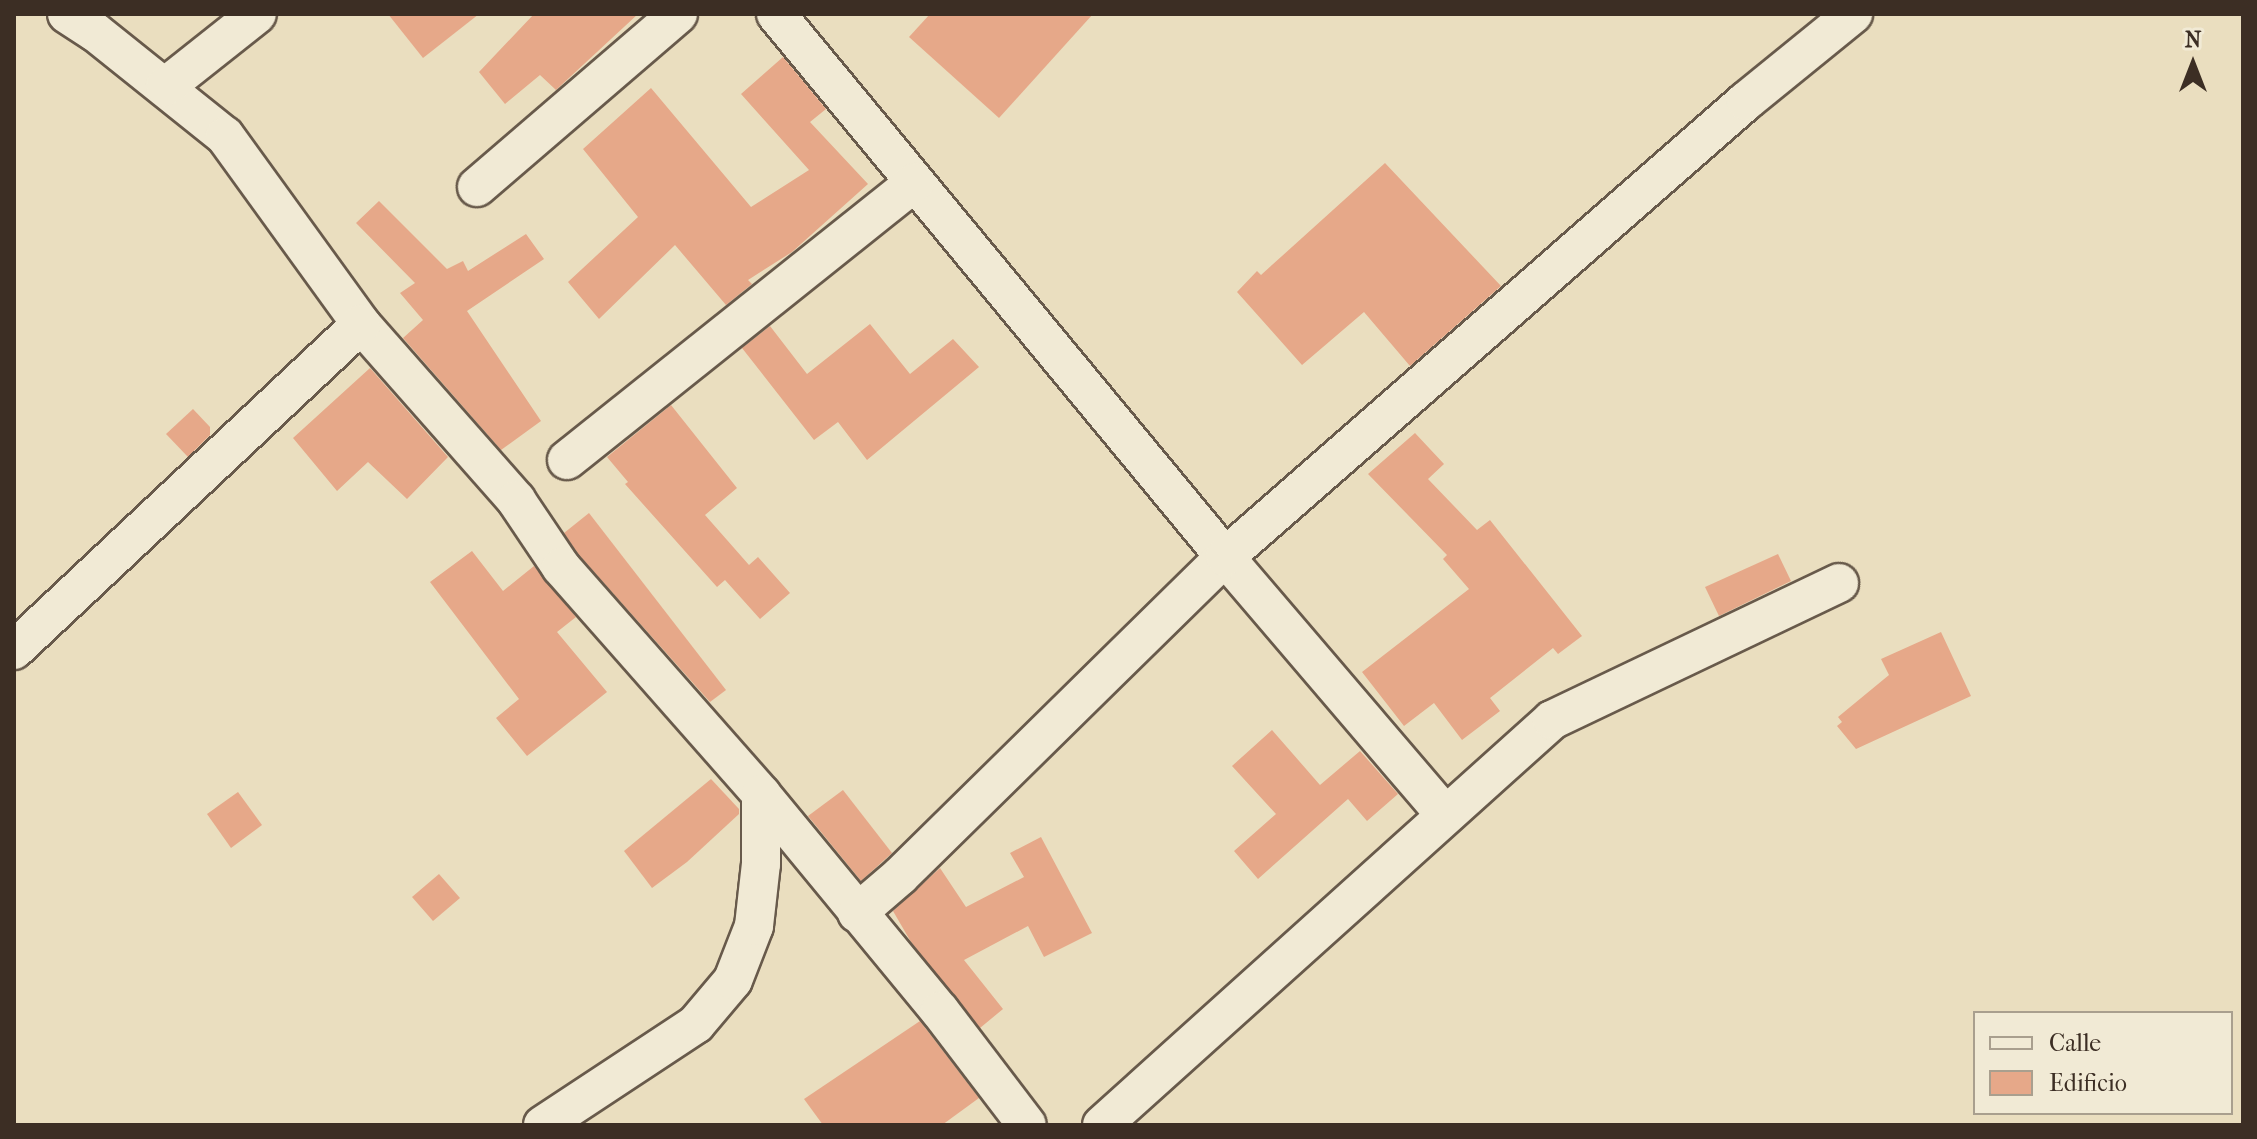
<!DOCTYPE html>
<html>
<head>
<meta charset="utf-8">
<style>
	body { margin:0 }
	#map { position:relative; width:2257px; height:1139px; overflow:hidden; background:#eadebf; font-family:"IM FELL French Canon",serif }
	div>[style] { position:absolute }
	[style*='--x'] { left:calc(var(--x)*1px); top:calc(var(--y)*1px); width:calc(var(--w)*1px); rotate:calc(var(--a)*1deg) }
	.building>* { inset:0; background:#e6a889 }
	.roads { filter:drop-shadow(2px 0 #685a4b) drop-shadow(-2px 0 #685a4b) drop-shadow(0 2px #685a4b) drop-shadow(0 -2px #685a4b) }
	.minor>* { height:38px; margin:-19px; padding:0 19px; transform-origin:19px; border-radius:19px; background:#f1ead5 }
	span { translate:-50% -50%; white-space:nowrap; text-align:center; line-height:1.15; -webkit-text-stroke:6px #f1ead5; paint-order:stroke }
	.frame { position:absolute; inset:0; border:16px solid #3c2e24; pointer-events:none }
	.legend { position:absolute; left:1973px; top:1011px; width:260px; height:104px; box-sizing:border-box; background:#f1ead5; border:2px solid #a99f8e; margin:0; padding:10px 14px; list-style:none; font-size:24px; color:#3c2e24 }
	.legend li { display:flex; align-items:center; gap:16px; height:40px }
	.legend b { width:40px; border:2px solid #a99f8e }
	.north { position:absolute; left:2153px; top:24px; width:80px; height:80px; -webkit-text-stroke:6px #f1ead5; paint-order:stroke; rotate:0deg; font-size:22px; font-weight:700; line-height:32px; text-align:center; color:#3c2e24 }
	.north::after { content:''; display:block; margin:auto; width:28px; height:36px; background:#3c2e24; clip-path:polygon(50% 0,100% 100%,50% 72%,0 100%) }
</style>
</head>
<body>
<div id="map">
	<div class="building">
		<i style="clip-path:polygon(388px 14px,479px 14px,423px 58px)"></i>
		<i style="clip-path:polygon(534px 14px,638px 14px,556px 90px,540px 75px,505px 104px,479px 72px)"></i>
		<i style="clip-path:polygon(930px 14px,1093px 14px,999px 118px,909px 37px)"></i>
		<i style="clip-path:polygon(783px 57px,826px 109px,810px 122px,868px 184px,792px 252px,748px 280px,752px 284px,726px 305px,675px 245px,599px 319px,568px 282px,638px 217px,583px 149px,651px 88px,751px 207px,809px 170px,741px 94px)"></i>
		<i style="clip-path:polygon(1385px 163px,1501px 286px,1410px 366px,1364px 312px,1302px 365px,1237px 292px,1257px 271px,1261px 275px)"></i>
		<i style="clip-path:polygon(379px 201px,447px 269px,463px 261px,468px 271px,526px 234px,544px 259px,467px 311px,541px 421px,501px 450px,403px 338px,423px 320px,400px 293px,415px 283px,356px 223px)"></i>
		<i style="clip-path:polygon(870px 324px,910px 374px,953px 339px,979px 367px,867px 460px,838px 422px,814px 440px,742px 348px,770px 326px,807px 374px)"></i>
		<i style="clip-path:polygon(370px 368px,448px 457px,407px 499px,368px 462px,337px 491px,293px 438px)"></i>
		<i style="clip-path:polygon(671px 405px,737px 488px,705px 515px,749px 565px,758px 557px,790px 593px,760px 619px,725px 580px,717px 587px,625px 484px,628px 482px,607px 457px)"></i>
		<i style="clip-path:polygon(193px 409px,210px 427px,210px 435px,188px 457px,166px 434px)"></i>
		<i style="clip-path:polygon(1415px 433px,1444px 464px,1428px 479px,1477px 530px,1490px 520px,1582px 636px,1558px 654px,1553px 648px,1490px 698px,1500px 711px,1462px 740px,1434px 703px,1404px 726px,1362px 672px,1469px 589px,1443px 559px,1447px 555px,1368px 474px)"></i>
		<i style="clip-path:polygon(589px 513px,726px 690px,710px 702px,578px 554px,564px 533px)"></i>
		<i style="clip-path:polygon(472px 551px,503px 591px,534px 566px,576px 617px,557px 632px,607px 692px,527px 756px,496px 718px,519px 699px,430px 582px)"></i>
		<i style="clip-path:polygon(1778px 554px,1791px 581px,1719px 616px,1705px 587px)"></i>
		<i style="clip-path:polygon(1941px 632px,1971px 696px,1856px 749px,1837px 726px,1842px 722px,1838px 717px,1889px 675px,1881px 659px)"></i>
		<i style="clip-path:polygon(1272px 730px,1320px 785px,1360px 751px,1398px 794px,1367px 821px,1348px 799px,1258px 879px,1234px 851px,1276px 814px,1232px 766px)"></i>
		<i style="clip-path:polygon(711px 779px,739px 809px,739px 814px,687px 862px,652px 888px,624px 851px)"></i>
		<i style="clip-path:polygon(843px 790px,892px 853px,861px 881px,808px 816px)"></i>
		<i style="clip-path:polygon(238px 792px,262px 825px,231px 848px,207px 814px)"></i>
		<i style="clip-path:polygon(1041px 837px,1092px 933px,1044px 957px,1028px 926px,964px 960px,1003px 1009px,980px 1028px,911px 942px,893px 911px,940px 868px,966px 907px,1024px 877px,1010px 853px)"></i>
		<i style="clip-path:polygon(439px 874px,460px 898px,433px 921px,412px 897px)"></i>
		<i style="clip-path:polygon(920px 1021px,979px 1098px,942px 1125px,823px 1125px,804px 1099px)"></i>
	</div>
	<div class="roads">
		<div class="minor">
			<i style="--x:67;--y:14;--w:33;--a:33"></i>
			<i style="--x:95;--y:32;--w:166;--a:38.7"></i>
			<i style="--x:225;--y:136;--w:232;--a:54.1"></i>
			<i style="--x:361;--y:324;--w:235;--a:48.6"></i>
			<i style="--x:516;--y:500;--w:81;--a:56.1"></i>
			<i style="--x:561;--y:567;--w:303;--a:48.6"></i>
			<i style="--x:761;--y:794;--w:281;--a:50.5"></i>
			<i style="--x:940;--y:1011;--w:143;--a:52.7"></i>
			<i style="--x:776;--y:14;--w:705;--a:50.41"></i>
			<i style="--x:1225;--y:557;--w:339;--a:49.5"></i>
			<i style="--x:165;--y:87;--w:117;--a:-38.4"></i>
			<i style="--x:477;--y:187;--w:265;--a:-40.7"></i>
			<i style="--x:567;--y:460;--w:445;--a:-38.6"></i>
			<i style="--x:14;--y:650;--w:476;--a:-43.2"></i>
			<i style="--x:857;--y:913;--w:57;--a:-40.7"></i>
			<i style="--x:900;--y:876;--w:455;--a:-44.5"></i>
			<i style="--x:1225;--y:557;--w:692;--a:-41.19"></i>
			<i style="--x:1746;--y:101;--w:138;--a:-39.1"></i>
			<i style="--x:543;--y:1125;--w:183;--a:-33.4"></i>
			<i style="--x:696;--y:1024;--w:57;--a:-49.9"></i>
			<i style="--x:733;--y:980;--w:58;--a:-68.7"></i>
			<i style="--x:754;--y:926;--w:62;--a:-83.6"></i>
			<i style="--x:761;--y:864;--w:70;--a:-90"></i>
			<i style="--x:1102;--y:1125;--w:605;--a:-41.99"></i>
			<i style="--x:1552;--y:720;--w:318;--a:-25.5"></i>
		</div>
	</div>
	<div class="frame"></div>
	<ul class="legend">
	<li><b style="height:10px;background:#f1ead5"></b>Calle</li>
	<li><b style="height:22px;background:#e6a889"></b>Edificio</li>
	</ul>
	<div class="north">N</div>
</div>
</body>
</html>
